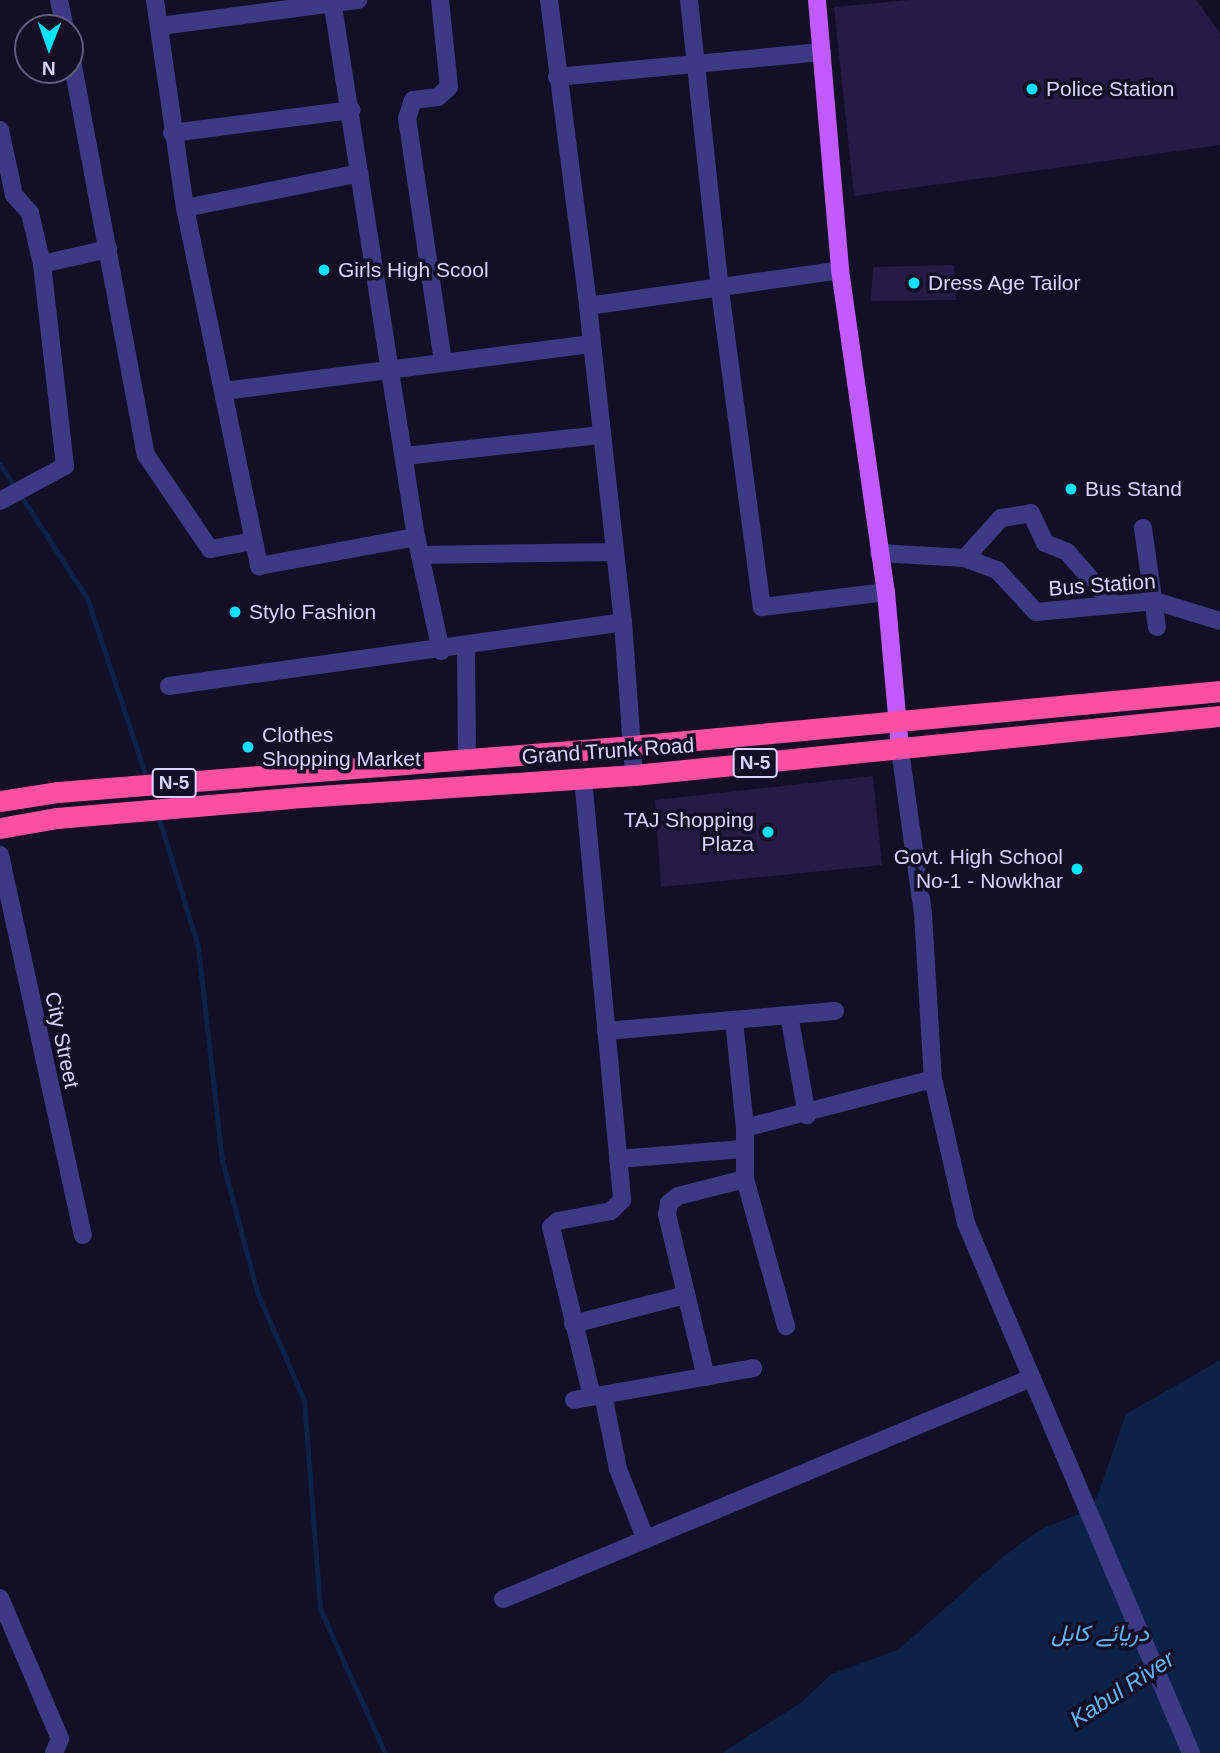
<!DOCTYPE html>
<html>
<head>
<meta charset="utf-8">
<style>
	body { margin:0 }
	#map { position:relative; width:1220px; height:1753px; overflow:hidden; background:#130f26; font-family:Arial,Vazirmatn,sans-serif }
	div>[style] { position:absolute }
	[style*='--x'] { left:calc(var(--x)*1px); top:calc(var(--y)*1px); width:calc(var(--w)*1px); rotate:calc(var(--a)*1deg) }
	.water>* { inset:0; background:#0c2248 }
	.stream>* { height:5px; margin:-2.5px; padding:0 2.5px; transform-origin:2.5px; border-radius:2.5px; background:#0c2248 }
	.building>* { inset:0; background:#241b47 }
	.minor>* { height:18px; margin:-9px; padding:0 9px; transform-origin:9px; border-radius:9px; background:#3d3a85 }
	.major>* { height:18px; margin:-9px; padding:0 9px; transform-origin:9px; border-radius:9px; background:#c25bff }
	.highway>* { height:21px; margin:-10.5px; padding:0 10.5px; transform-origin:10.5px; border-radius:10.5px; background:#ff4fa3 }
	.dots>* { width:19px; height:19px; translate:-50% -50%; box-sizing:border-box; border:4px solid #130f26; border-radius:50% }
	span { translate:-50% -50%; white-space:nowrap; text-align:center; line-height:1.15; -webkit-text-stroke:7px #130f26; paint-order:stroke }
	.shield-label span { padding:2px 5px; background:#130f26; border:2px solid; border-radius:5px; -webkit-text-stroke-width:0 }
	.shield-label { font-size:19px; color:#d9d4ff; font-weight:700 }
	.poi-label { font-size:21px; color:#d9d4ff }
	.left { translate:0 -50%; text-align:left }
	.right { translate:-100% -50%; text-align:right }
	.street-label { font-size:21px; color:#d9d4ff }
	.water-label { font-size:23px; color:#62b6ff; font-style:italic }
	.north { position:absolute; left:14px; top:14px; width:70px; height:70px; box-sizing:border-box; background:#130f26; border:2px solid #625e7d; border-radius:50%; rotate:181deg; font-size:19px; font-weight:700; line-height:28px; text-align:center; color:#d9d4ff }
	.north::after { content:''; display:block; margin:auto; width:24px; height:32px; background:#00e5ff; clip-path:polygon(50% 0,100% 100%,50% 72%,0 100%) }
</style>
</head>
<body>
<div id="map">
	<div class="water">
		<i style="clip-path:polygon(1220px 1360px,1220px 1753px,722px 1753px,802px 1702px,831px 1674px,898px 1650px,1004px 1556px,1041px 1529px,1084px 1512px,1097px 1497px,1126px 1414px)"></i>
	</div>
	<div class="stream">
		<i style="--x:0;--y:464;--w:160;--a:57"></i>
		<i style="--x:87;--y:598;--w:191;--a:71.7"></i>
		<i style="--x:158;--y:815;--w:138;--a:73.1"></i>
		<i style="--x:198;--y:947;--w:214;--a:83.6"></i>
		<i style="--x:222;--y:1160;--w:137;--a:75.1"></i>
		<i style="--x:257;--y:1292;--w:118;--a:66.5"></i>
		<i style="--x:304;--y:1400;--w:210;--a:85.6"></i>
		<i style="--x:320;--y:1609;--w:158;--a:65.7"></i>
	</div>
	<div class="building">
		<i style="clip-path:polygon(909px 0,1196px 0,1220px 33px,1220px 145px,854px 196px,834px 7px)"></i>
		<i style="clip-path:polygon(954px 265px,956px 300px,871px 301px,873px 267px)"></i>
		<i style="clip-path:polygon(873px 776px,882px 865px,661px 887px,655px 800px)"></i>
	</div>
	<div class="minor">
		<i style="--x:59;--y:0;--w:29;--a:78"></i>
		<i style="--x:155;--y:0;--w:210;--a:81.8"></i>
		<i style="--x:185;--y:208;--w:366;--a:78.3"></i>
		<i style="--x:259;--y:566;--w:160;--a:-10.5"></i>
		<i style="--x:332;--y:0;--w:544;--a:81.11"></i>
		<i style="--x:416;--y:537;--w:117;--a:77.6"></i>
		<i style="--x:440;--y:0;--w:87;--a:84.1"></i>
		<i style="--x:449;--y:87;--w:15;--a:138"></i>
		<i style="--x:438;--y:97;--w:25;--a:173"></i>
		<i style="--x:413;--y:100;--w:19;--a:108"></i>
		<i style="--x:407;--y:118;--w:246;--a:81.6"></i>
		<i style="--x:549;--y:0;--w:308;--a:82.7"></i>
		<i style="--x:588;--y:306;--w:318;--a:83.7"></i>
		<i style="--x:623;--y:622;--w:153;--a:85.9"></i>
		<i style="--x:689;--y:0;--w:292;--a:83.9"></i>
		<i style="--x:720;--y:290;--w:320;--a:82.5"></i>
		<i style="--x:762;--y:607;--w:125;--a:-6.9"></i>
		<i style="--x:160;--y:26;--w:200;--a:-7.5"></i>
		<i style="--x:70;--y:50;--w:412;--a:79.4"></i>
		<i style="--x:146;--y:455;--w:114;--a:55.8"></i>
		<i style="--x:210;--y:549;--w:44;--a:-10.5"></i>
		<i style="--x:557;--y:77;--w:266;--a:-5.4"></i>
		<i style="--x:0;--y:130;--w:66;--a:77.8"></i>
		<i style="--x:14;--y:195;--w:24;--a:48"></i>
		<i style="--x:30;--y:213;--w:52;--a:76.8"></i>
		<i style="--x:172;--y:133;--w:181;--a:-7.3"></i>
		<i style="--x:185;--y:208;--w:178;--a:-11.3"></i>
		<i style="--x:588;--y:306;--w:255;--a:-8.1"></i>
		<i style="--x:224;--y:391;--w:371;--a:-7.3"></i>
		<i style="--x:404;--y:456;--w:199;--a:-6.1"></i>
		<i style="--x:0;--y:501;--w:74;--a:-28.3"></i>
		<i style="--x:65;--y:466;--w:203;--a:-96.5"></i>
		<i style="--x:42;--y:264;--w:68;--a:-12.8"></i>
		<i style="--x:1143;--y:528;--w:100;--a:82"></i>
		<i style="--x:879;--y:553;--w:86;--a:3.3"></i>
		<i style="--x:965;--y:558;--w:34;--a:21"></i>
		<i style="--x:997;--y:570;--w:57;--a:47.1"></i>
		<i style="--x:1036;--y:612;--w:120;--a:-5.3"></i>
		<i style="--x:1155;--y:601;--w:68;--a:17.1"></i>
		<i style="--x:420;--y:555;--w:195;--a:-0.9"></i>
		<i style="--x:965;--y:558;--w:54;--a:-48"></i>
		<i style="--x:1001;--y:518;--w:30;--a:-9"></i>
		<i style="--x:1031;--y:513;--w:33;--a:65"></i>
		<i style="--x:1045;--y:543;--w:24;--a:22"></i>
		<i style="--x:1067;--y:552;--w:68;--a:48.6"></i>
		<i style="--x:466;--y:647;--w:113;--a:89.5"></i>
		<i style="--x:169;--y:686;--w:458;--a:-8"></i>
		<i style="--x:900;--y:750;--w:165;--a:82"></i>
		<i style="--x:923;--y:913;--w:166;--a:86.6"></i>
		<i style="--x:933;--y:1079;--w:148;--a:77.1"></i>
		<i style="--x:966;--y:1223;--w:576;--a:67"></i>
		<i style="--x:583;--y:778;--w:424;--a:84.7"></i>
		<i style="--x:622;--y:1200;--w:16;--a:135"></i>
		<i style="--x:611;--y:1211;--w:54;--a:169.3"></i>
		<i style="--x:558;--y:1221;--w:9;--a:139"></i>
		<i style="--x:551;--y:1227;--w:174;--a:76.4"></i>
		<i style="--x:0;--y:855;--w:389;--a:77.7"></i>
		<i style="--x:789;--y:1015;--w:102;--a:79.8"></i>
		<i style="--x:734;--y:1020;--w:109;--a:84.2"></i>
		<i style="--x:745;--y:1128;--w:51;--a:90"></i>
		<i style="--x:745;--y:1179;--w:153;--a:74.4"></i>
		<i style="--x:606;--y:1031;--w:230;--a:-5"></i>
		<i style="--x:745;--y:1128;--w:194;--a:-14.6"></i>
		<i style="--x:618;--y:1159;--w:125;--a:-4.6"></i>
		<i style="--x:573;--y:1324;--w:117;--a:-14.4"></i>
		<i style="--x:706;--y:1377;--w:167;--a:-103.5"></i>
		<i style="--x:667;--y:1215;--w:12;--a:-81"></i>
		<i style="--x:669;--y:1203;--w:11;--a:-38"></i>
		<i style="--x:678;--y:1196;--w:69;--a:-14.2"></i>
		<i style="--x:603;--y:1395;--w:76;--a:78.5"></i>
		<i style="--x:618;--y:1469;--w:76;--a:68.5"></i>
		<i style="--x:574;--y:1400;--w:182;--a:-10.1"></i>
		<i style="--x:0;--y:1598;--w:153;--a:66.9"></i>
		<i style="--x:60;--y:1739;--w:15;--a:113"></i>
		<i style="--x:503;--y:1599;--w:572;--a:-22.71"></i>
	</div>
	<div class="major">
		<i style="--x:817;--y:0;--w:271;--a:85.1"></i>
		<i style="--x:840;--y:270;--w:325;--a:81.9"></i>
		<i style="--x:886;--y:592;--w:159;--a:84.9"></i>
	</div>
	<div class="highway">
		<i style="--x:0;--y:801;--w:59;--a:-8.8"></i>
		<i style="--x:58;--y:792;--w:576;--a:-4.58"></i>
		<i style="--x:632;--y:746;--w:591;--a:-5.34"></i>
		<i style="--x:0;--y:828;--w:58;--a:-10"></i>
		<i style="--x:57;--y:818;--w:232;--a:-4.9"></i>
		<i style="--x:288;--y:798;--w:347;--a:-3.8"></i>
		<i style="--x:634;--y:775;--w:589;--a:-5.75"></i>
	</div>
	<div class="dots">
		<i style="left:1032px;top:89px;background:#00e5ff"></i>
		<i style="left:324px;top:270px;background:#00e5ff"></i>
		<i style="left:914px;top:283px;background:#00e5ff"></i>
		<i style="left:1071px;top:489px;background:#00e5ff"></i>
		<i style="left:235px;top:612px;background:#00e5ff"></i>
		<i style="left:248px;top:747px;background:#00e5ff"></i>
		<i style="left:768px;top:832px;background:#00e5ff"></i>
		<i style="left:1077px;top:869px;background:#00e5ff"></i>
	</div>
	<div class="shield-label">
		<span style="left:755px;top:763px">N-5</span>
		<span style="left:174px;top:783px">N-5</span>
	</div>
	<div class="poi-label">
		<span class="left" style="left:1046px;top:89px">Police Station</span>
		<span class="left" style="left:338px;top:270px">Girls High Scool</span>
		<span class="left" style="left:928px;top:283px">Dress Age Tailor</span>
		<span class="left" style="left:1085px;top:489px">Bus Stand</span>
		<span class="left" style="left:249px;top:612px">Stylo Fashion</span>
		<span class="left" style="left:262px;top:747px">Clothes<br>Shopping Market</span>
		<span class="right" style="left:754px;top:832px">TAJ Shopping<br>Plaza</span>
		<span class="right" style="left:1063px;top:869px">Govt. High School<br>No-1 - Nowkhar</span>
	</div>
	<div class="street-label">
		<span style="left:1102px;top:585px;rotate:-4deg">Bus Station</span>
		<span style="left:608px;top:751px;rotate:-4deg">Grand Trunk Road</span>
		<span style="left:62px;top:1040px;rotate:78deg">City Street</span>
	</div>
	<div class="water-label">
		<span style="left:1100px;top:1633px">دریائے کابل</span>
		<span style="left:1122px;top:1689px;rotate:-33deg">Kabul River</span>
	</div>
	<div class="north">N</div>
</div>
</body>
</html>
